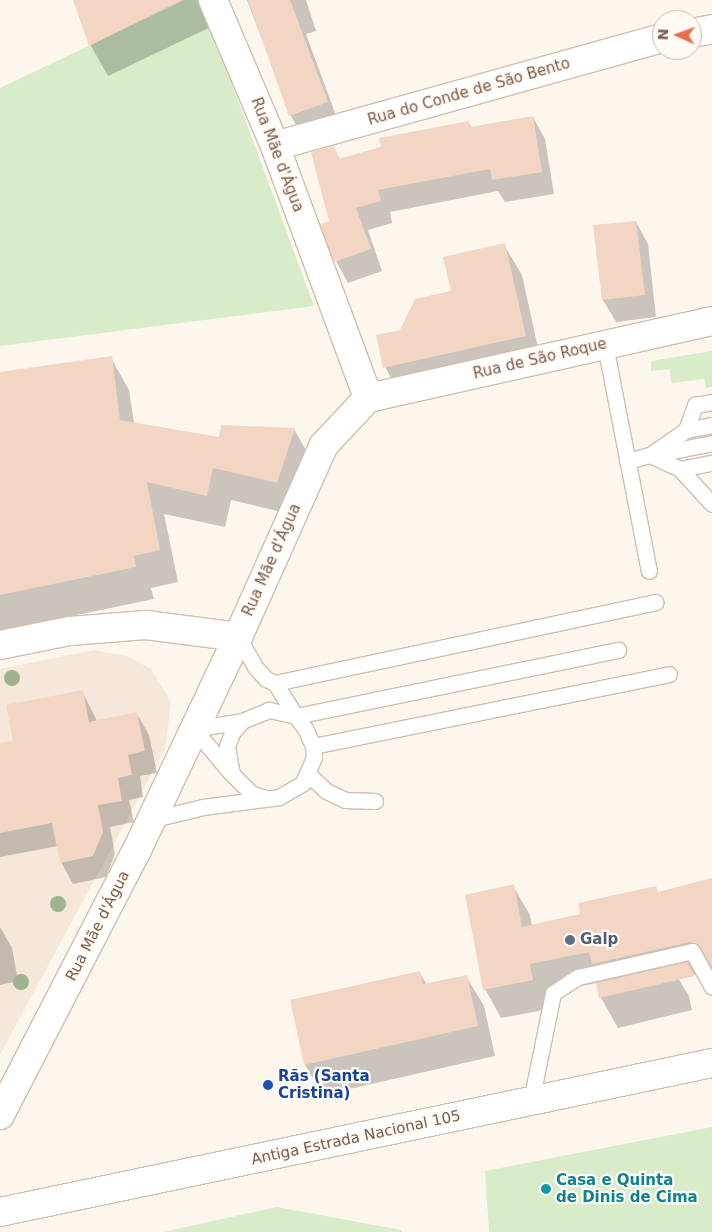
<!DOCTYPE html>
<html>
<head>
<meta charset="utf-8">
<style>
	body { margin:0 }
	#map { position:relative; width:712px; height:1232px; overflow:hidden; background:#fdf6ec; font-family:"DejaVu Sans",sans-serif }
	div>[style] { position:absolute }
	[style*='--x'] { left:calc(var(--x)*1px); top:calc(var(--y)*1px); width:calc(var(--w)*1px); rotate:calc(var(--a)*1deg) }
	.residential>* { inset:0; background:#f5e8da }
	.green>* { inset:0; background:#d8ecc9 }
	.shadow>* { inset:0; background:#0003 }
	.building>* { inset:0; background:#f3d5c3 }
	.roads { filter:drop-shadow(1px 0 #d1beb0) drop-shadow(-1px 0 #d1beb0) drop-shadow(0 1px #d1beb0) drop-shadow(0 -1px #d1beb0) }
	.service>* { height:15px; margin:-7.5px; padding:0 7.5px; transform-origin:7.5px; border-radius:7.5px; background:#fff }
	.minor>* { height:28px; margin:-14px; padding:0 14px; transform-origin:14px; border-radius:14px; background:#fff }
	.tertiary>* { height:28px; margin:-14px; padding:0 14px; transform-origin:14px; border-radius:14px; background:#fff }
	.secondary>* { height:28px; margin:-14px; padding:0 14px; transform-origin:14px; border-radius:14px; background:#fff }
	.trees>* { width:16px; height:16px; margin:-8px; border-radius:50%; background:#a0b28e }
	.dots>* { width:14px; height:14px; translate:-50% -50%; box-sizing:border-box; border:2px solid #fffaf3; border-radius:50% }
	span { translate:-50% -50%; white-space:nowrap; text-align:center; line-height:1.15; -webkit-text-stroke:4.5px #fffaf3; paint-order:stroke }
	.street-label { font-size:15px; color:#7a5c4d }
	.service-label { font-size:15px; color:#4e5e75; font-weight:700 }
	.left { translate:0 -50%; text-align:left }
	.transit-label { font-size:15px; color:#164399; font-weight:700 }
	.culture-label { font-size:15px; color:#0d838f; font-weight:700 }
	.north { position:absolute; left:652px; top:10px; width:50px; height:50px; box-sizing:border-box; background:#fffaf3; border:1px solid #cabbb1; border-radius:50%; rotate:272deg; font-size:14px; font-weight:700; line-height:20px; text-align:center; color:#7a5c4d }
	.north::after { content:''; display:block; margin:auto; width:18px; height:22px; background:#e76f51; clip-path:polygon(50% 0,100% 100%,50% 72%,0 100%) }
</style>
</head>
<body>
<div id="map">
	<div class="residential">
		<i style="clip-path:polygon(94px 650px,127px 656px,151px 669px,171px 702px,165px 749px,0 1055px,0 669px)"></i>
	</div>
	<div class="green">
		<i style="clip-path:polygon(185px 0,201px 0,314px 306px,0 346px,0 88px)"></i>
		<i style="clip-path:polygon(712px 351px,712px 387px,706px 388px,704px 379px,671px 383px,670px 369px,651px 371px,651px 361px)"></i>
		<i style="clip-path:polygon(712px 1127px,712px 1232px,489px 1232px,485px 1171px)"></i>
		<i style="clip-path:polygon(277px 1207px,401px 1230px,402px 1232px,163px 1232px)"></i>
	</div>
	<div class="shadow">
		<i style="clip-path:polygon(74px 0,211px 0,215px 25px,108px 76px,91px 46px)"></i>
		<i style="clip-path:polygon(247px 0,306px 0,316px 31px,306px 34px,338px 121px,302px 135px,291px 116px)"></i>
		<i style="clip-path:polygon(533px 117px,545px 139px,554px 194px,505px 202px,498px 191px,390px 212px,392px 223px,368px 230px,382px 271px,348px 283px,336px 261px,330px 222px,333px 147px,340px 159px,468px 122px,472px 128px)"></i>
		<i style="clip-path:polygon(636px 222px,648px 244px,656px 317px,616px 322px,603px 300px,594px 227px)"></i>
		<i style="clip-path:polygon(504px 245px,522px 275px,542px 366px,402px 397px,385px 367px,401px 331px,452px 292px)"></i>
		<i style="clip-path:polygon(111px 358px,129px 390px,134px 423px,220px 439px,294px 429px,312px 461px,295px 515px,231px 500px,225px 527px,164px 514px,178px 582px,151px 588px,154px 599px,0 631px,0 373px)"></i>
		<i style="clip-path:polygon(82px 691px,97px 721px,137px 714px,149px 735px,157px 773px,140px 776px,143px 797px,129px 800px,134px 822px,110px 827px,115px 854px,106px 877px,73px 884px,61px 862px,58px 846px,0 857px,0 745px,14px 742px)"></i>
		<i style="clip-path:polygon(712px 879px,712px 970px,678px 978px,689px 996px,692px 1010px,618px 1028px,601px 998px,597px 983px,546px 993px,549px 1009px,501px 1018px,485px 989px,513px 886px,530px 915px,532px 926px,582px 915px,656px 888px,659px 893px)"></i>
		<i style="clip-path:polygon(0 927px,12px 948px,18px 981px,0 985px)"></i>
		<i style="clip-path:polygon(419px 972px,427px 985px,466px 976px,484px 1006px,495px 1056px,323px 1095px,305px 1065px)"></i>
	</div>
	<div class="building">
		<i style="clip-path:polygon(73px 0,182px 0,89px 46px)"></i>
		<i style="clip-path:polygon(248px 0,290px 0,328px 102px,289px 116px)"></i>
		<i style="clip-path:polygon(533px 116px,542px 172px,492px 180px,490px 169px,378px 190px,381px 201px,356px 208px,371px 249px,334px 262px,320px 224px,329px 221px,311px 152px,334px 146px,339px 159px,381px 147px,379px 138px,469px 121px,470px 127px)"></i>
		<i style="clip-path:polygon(636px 221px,645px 295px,602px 300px,593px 225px)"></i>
		<i style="clip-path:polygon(505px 243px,526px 336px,383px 368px,376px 335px,400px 330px,415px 299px,451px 291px,443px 257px)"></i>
		<i style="clip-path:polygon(112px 356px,120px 420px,219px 437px,221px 425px,295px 428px,277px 483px,213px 468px,207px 496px,147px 482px,160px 550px,134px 556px,136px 567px,0 595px,0 372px)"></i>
		<i style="clip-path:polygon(83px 690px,89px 722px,137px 712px,145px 751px,128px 755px,132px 775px,118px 778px,122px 801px,98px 805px,103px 832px,93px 856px,60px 863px,52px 823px,0 833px,0 743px,13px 741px,6px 705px)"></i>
		<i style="clip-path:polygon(712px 878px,712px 968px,700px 946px,690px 942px,592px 964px,589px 952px,530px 964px,533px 980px,483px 990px,465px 895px,514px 884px,522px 927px,580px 914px,578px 903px,656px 886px,658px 892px)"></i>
		<i style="clip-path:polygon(687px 962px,695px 976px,599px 998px,596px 983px)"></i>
		<i style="clip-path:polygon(420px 971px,423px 984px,467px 975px,478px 1026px,304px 1065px,290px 1000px)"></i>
	</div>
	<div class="roads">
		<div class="service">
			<i style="--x:605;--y:345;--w:230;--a:79"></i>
			<i style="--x:686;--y:430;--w:26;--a:-11"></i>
			<i style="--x:657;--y:454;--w:56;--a:-11.3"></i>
			<i style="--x:650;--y:455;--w:44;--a:-34.8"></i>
			<i style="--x:686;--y:430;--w:27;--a:-70"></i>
			<i style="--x:695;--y:405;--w:17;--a:-10"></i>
			<i style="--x:627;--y:461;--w:24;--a:-15"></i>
			<i style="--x:650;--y:455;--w:33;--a:25"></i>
			<i style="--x:680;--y:469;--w:33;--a:-11"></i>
			<i style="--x:680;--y:469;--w:47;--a:47.6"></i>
			<i style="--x:238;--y:637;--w:34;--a:60"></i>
			<i style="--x:255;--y:667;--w:16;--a:47"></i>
			<i style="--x:266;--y:679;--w:10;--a:24"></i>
			<i style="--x:275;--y:683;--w:39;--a:58"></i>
			<i style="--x:296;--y:716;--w:329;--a:-11.6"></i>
			<i style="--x:275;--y:683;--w:389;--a:-12"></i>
			<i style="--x:194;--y:729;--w:56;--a:50.1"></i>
			<i style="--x:194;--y:729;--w:49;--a:-9.5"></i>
			<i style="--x:313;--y:746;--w:363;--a:-11.4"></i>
			<i style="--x:308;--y:774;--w:25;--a:43"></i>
			<i style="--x:326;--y:791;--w:21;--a:25"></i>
			<i style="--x:345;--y:800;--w:30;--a:2"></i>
			<i style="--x:150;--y:820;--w:55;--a:-13.8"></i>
			<i style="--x:203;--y:807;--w:77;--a:-7.5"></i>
			<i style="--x:279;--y:797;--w:28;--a:-30"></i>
			<i style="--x:303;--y:783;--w:28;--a:-67"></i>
			<i style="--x:314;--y:757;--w:11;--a:-95"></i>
			<i style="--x:313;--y:746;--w:17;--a:-114"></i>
			<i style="--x:306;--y:730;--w:17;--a:-126"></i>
			<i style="--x:296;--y:716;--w:28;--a:-167"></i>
			<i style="--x:269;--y:710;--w:29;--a:158"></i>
			<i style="--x:242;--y:721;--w:16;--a:130"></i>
			<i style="--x:232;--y:733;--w:14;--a:111"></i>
			<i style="--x:227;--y:746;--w:28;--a:80"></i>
			<i style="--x:232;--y:774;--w:28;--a:45"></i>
			<i style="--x:252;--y:794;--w:15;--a:16"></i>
			<i style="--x:531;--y:1101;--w:110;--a:-78.5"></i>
			<i style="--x:553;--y:993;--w:30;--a:-33"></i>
			<i style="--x:578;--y:977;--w:117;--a:-12.8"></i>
			<i style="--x:692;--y:951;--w:41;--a:60.9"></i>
		</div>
		<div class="minor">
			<i style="--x:213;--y:0;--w:159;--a:67"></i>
			<i style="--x:275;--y:146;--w:269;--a:69.7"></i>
			<i style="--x:692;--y:33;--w:20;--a:-11"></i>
			<i style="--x:275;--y:146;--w:402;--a:-15.6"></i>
		</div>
		<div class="tertiary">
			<i style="--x:0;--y:645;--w:71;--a:-11.3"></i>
			<i style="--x:70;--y:631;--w:76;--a:-4.5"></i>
			<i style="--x:146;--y:625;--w:93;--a:7.4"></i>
			<i style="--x:0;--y:1115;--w:296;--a:-62.7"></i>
			<i style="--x:136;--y:852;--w:238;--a:-64.6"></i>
			<i style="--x:238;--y:637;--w:210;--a:-65.9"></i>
			<i style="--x:324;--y:445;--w:64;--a:-46.9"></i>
			<i style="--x:368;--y:398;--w:353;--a:-12.6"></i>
		</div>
		<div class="secondary">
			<i style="--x:0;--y:1212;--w:727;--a:-11.82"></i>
		</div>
	</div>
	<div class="trees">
		<i style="left:12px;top:678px"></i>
		<i style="left:58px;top:904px"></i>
		<i style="left:21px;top:982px"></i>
	</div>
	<div class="dots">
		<i style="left:570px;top:940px;background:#5c6f8a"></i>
		<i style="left:268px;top:1085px;background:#1a4fb4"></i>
		<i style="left:546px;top:1189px;background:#0f9aa8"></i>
	</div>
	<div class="street-label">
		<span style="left:469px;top:92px;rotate:-16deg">Rua do Conde de São Bento</span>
		<span style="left:277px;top:155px;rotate:69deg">Rua Mãe d'Água</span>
		<span style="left:540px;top:359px;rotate:-13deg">Rua de São Roque</span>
		<span style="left:272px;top:560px;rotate:-66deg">Rua Mãe d'Água</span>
		<span style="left:98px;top:926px;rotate:-63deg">Rua Mãe d'Água</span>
		<span style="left:356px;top:1138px;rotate:-12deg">Antiga Estrada Nacional 105</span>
	</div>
	<div class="service-label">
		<span class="left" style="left:580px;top:940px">Galp</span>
	</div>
	<div class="transit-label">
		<span class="left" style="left:278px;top:1085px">Rãs (Santa<br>Cristina)</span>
	</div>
	<div class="culture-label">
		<span class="left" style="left:556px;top:1189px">Casa e Quinta<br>de Dinis de Cima</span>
	</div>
	<div class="north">N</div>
</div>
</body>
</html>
